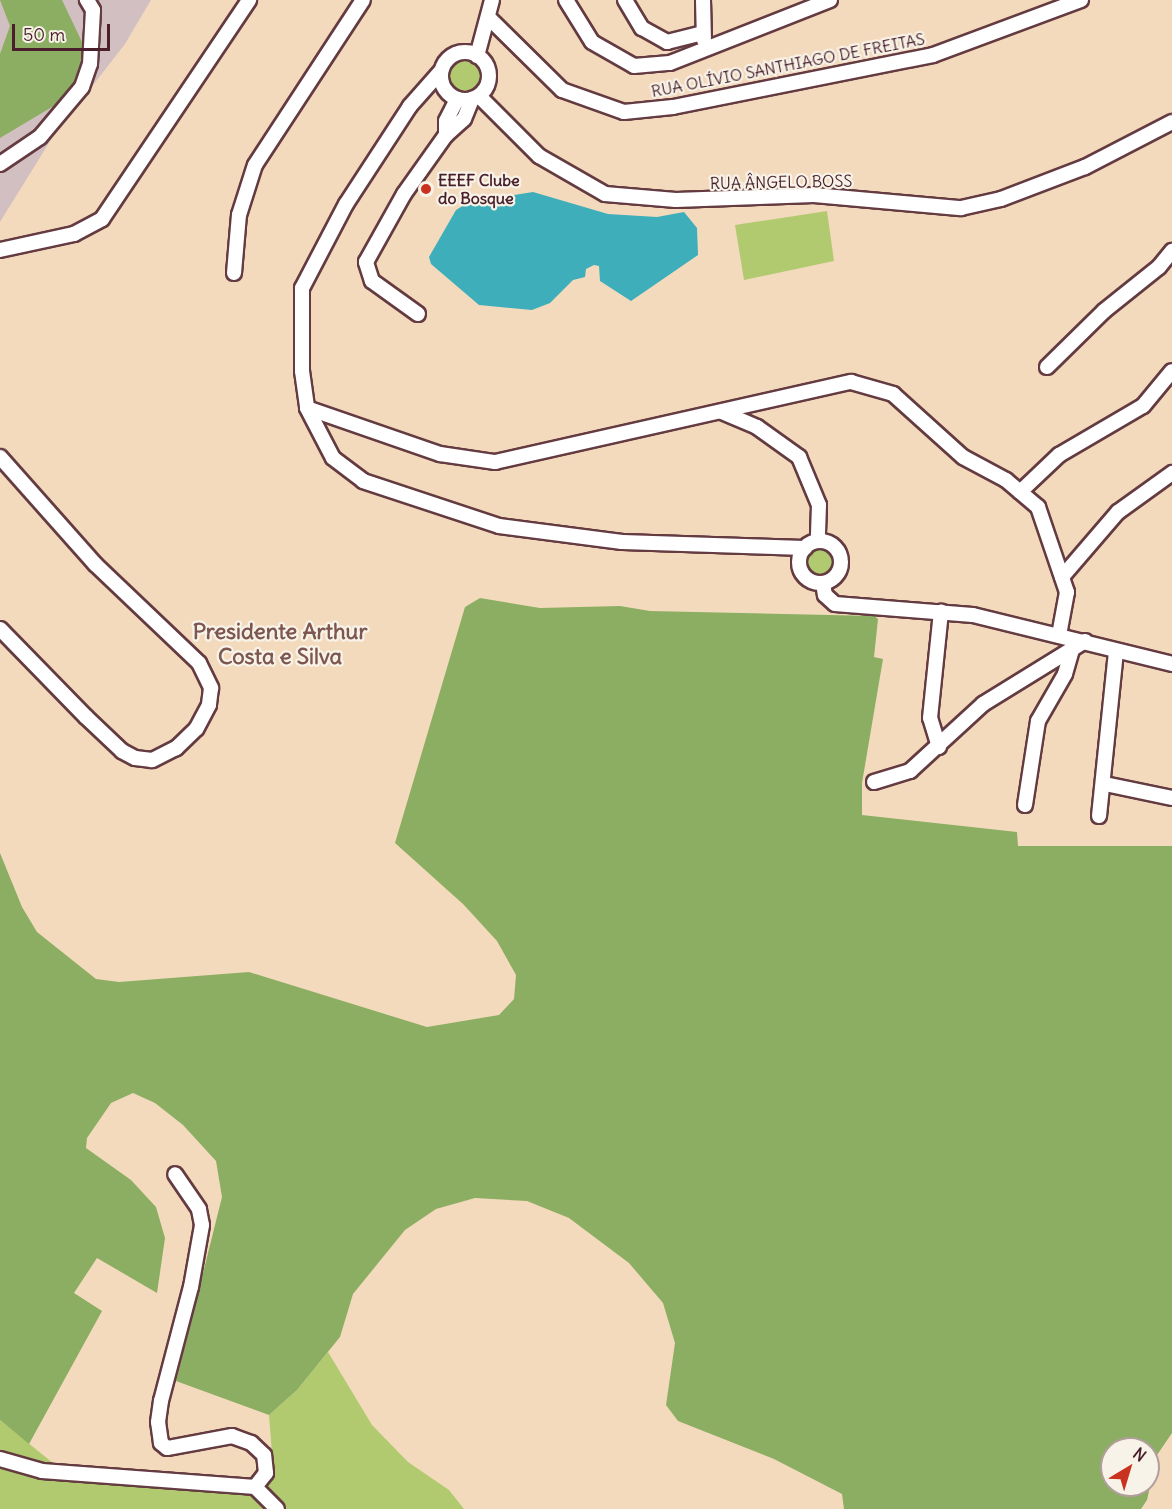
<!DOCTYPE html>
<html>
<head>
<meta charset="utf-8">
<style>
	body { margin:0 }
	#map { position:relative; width:1172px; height:1509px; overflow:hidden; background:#f4dabd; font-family:Delius,sans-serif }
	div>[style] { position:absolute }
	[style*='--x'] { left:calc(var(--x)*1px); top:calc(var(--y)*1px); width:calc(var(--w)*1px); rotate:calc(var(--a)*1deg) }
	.industrial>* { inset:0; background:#d2bfc1 }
	.green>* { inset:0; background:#b1ca70 }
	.round { border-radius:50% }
	.forest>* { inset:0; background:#8cae62 }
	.water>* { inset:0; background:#3eaeba }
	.roads { filter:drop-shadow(2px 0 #643b41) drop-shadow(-2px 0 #643b41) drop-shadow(0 2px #643b41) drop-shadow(0 -2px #643b41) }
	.minor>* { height:14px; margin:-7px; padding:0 7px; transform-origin:7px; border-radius:7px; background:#fff }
	.minor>.ring { margin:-7px; padding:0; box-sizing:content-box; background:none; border:14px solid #fff; border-radius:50% }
	.dots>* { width:16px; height:16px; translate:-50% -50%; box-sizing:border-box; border:3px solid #f7f3e8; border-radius:50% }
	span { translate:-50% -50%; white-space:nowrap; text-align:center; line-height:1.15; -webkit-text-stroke:4.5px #f7f3e8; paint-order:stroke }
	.street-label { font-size:16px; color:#4a1f2b }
	.poi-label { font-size:16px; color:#4a1f2b; font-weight:700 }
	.left { translate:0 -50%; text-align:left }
	.district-label { font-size:22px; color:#7d5650; font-weight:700 }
	.north { position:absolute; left:1100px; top:1437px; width:60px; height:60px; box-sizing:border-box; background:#f7f3e8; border:2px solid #b29e9c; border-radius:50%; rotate:38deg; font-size:16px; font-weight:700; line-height:24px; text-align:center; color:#4a1f2b }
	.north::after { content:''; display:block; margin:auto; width:21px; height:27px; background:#c8321e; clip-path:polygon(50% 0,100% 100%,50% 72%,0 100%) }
	.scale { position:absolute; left:12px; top:24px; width:98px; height:27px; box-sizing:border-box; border:3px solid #4a1f2b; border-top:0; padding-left:8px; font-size:18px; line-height:21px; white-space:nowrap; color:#4a1f2b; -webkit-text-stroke:4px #f7f3e8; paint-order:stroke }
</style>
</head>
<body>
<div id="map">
	<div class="industrial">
		<i style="clip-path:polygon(0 0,151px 0,125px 44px,52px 138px,0 222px)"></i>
	</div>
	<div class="green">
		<i class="round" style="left:446px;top:59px;width:34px;height:34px"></i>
		<i style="clip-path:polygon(827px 211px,834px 261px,744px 280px,735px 225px)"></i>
		<i class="round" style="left:805px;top:547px;width:30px;height:30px"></i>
		<i style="clip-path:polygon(328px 1352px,372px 1425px,408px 1462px,449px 1490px,464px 1509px,0 1509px,0 1420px,75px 1481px,158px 1473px,274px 1480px,269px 1415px,297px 1390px)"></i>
	</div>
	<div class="forest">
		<i style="clip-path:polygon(0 0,62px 0,82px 42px,85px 63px,67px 98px,0 138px,0 54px,10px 26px)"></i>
		<i style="clip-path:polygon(evenodd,480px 598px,540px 608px,620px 606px,650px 611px,874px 616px,878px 619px,874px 657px,883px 659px,862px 783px,862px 815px,1017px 832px,1018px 846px,1172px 846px,1172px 1433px,1157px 1455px,1147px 1500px,1141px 1509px,844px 1509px,842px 1494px,774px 1459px,678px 1421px,666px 1405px,675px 1343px,663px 1303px,629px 1263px,569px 1218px,527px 1201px,475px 1198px,436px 1209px,405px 1230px,353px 1294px,340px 1337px,297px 1390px,269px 1415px,176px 1381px,222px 1197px,216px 1161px,183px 1125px,155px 1103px,133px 1093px,111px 1103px,87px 1138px,86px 1148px,131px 1180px,156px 1207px,165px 1238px,157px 1293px,97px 1258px,74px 1293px,102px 1311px,29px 1444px,0 1420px,0 853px,22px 907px,37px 932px,96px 979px,119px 982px,249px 972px,427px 1027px,499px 1015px,514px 999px,516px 975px,497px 941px,463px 904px,395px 843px,465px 607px,480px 598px,1112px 1449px,1148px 1449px,1148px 1485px,1112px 1485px,1112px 1449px)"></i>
	</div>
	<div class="water">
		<i style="clip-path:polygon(533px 192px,608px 214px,657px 217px,684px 212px,697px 228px,698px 255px,631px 301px,600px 281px,599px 266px,594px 265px,586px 269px,585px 277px,573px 280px,550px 303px,532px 310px,479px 305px,431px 264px,429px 257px,456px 210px,469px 202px)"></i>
	</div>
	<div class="roads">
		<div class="minor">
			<i style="--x:566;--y:0;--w:49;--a:58.2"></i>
			<i style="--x:592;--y:42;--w:48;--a:29.7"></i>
			<i style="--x:634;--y:66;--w:36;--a:-5"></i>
			<i style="--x:670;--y:63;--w:172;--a:-21.5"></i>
			<i style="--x:625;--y:0;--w:33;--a:59"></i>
			<i style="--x:642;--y:28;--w:29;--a:29"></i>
			<i style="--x:667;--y:42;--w:36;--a:-14"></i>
			<i style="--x:703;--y:0;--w:40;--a:88.6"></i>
			<i style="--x:488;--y:17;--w:104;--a:44.6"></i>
			<i style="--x:562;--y:90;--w:66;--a:19.5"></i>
			<i style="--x:624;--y:112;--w:49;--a:-5.8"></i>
			<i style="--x:673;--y:107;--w:265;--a:-11.3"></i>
			<i style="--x:933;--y:55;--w:158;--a:-20.4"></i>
			<i class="ring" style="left:441px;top:52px;width:34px;height:34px"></i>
			<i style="--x:477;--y:56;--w:58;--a:-75"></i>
			<i style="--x:441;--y:71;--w:47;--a:131.5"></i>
			<i style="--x:410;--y:106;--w:117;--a:123.1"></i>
			<i style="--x:346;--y:204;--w:95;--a:117.6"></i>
			<i style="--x:302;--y:288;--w:83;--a:90"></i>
			<i style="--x:302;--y:371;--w:37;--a:82"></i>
			<i style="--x:307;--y:408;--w:56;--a:62.5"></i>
			<i style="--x:333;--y:458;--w:38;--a:37"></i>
			<i style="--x:363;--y:481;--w:143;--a:18.3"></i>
			<i style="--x:499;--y:526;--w:124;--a:7.4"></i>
			<i style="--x:622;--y:542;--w:183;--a:1.9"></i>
			<i style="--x:479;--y:96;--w:85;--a:45"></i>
			<i style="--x:539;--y:156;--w:76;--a:29.9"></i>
			<i style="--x:605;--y:194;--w:71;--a:4.8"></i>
			<i style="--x:676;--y:200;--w:138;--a:-2.1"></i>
			<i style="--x:814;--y:195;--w:148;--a:5.1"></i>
			<i style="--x:961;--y:208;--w:41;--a:-12.7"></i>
			<i style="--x:1001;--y:199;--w:90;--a:-20.9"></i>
			<i style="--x:1085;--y:167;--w:98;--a:-27.3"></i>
			<i style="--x:446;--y:135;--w:14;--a:-90"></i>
			<i style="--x:446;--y:121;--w:25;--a:-63"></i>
			<i style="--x:0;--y:164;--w:48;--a:-34"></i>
			<i style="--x:40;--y:137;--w:65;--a:-50"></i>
			<i style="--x:82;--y:87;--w:24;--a:-71"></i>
			<i style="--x:90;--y:64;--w:54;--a:-86.8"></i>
			<i style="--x:93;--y:10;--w:12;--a:-121"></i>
			<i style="--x:0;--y:250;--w:76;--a:-12.2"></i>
			<i style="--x:74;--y:234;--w:32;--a:-28"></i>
			<i style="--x:102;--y:219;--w:264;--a:-56.1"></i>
			<i style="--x:234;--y:273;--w:58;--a:-85.1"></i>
			<i style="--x:239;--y:215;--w:52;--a:-72.3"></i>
			<i style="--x:255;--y:165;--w:197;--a:-56.8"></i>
			<i style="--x:418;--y:314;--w:57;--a:-144.3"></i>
			<i style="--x:372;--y:281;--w:20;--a:-108"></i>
			<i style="--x:366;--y:262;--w:78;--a:-60.8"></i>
			<i style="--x:404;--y:194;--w:72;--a:-54.6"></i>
			<i style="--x:446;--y:135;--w:24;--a:-42"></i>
			<i style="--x:464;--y:119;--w:22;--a:-68"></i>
			<i style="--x:1047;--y:367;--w:80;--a:-44.5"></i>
			<i style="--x:1104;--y:311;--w:70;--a:-38.7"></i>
			<i style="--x:1159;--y:267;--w:21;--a:-51"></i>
			<i style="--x:307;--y:408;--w:141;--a:19.1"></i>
			<i style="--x:440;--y:454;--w:56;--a:8.3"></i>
			<i style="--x:495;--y:462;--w:365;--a:-12.7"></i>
			<i style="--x:851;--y:382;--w:44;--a:15.9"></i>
			<i style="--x:893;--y:394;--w:94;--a:42"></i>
			<i style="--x:963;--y:457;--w:49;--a:28.1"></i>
			<i style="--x:1006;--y:480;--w:42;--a:40.2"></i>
			<i style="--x:1038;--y:507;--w:90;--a:71.2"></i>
			<i style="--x:1067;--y:592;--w:44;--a:100.5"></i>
			<i style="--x:722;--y:412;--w:38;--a:23"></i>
			<i style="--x:757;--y:427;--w:52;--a:35.5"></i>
			<i style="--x:799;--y:457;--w:52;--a:67.4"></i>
			<i style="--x:819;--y:505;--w:36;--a:92"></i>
			<i style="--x:0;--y:457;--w:143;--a:48.4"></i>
			<i style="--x:95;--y:564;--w:144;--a:43.6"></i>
			<i style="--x:199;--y:663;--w:28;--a:64"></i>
			<i style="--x:211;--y:688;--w:17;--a:97"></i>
			<i style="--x:209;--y:705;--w:27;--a:118"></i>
			<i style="--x:196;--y:729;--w:28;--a:136"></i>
			<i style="--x:176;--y:748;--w:27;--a:153"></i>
			<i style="--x:152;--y:760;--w:17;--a:-173"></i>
			<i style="--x:135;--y:758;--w:15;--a:-152"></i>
			<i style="--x:122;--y:751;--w:50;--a:-136.6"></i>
			<i style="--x:86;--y:717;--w:123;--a:-134.3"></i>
			<i style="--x:1020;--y:492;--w:54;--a:-43.5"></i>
			<i style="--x:1059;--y:455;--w:97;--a:-30.3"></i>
			<i style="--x:1143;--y:406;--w:45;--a:-50.4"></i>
			<i class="ring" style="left:799px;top:541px;width:28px;height:28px"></i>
			<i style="--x:1062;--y:577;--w:86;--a:-49.3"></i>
			<i style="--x:1118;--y:512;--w:67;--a:-35.8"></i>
			<i style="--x:823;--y:583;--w:12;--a:81"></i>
			<i style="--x:825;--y:595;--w:13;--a:42"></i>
			<i style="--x:835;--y:604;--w:138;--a:4.6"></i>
			<i style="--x:973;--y:615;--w:205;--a:13.8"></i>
			<i style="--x:939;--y:747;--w:30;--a:-107"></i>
			<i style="--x:930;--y:718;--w:107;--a:-84.1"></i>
			<i style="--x:874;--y:782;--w:38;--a:-17"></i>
			<i style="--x:910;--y:771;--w:99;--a:-42.5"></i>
			<i style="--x:983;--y:704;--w:120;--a:-31.7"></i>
			<i style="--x:1105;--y:784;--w:68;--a:11.8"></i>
			<i style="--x:1025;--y:805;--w:85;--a:-81.2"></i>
			<i style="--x:1038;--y:721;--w:54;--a:-60.1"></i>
			<i style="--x:1065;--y:674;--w:25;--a:-74"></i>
			<i style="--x:1099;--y:816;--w:166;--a:-84.1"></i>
			<i style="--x:0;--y:1459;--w:44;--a:15.9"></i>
			<i style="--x:42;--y:1471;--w:214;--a:4.3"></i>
			<i style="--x:255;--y:1487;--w:18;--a:-52"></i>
			<i style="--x:266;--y:1473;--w:18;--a:-96"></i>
			<i style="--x:264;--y:1455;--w:18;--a:-137"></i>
			<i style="--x:251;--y:1443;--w:20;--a:-160"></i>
			<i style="--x:232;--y:1436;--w:66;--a:169.5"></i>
			<i style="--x:167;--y:1448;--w:8;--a:-140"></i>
			<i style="--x:161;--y:1443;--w:21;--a:-98"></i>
			<i style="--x:158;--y:1422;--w:21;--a:-82"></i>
			<i style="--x:161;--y:1401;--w:118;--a:-75.3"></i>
			<i style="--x:191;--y:1287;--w:63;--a:-79.9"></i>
			<i style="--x:202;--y:1225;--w:16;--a:-101"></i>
			<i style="--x:199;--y:1209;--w:42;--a:-124.4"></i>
			<i style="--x:255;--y:1487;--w:31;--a:45"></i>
		</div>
	</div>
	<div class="dots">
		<i style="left:426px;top:189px;background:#c8321e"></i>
	</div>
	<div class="street-label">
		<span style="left:788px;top:65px;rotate:-11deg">RUA OLÍVIO SANTHIAGO DE FREITAS</span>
		<span style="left:781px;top:182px;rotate:-1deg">RUA ÂNGELO BOSS</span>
	</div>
	<div class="poi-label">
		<span class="left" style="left:438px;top:189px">EEEF Clube<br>do Bosque</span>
	</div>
	<div class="district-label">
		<span style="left:280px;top:644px">Presidente Arthur<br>Costa e Silva</span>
	</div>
	<div class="north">N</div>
	<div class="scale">50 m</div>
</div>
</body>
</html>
